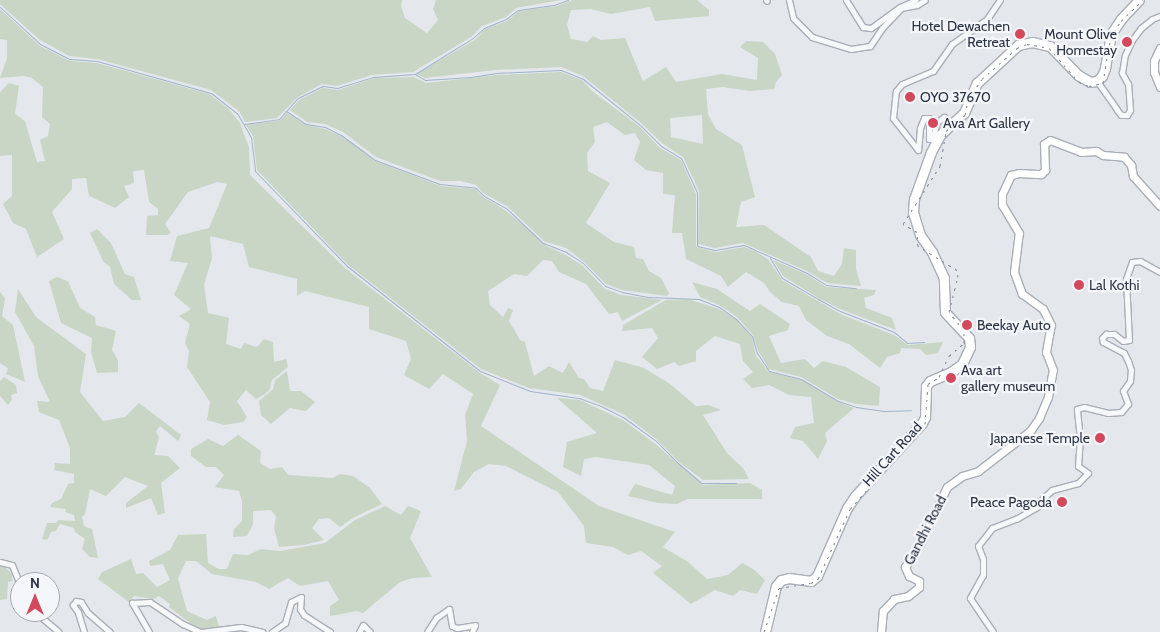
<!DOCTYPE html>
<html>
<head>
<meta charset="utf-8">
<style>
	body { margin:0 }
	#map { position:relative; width:1160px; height:632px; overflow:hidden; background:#e4e7ec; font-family:Cabin,sans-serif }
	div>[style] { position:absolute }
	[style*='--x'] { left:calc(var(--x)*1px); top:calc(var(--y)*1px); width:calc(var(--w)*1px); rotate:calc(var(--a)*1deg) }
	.green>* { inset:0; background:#c9d6c5 }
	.stream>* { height:1px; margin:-0.5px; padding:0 0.5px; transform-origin:0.5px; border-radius:0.5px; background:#9fb4cc }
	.roads { filter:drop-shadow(1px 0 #a9aeb7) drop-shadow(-1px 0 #a9aeb7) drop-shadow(0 1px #a9aeb7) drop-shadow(0 -1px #a9aeb7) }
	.street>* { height:5px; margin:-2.5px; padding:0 2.5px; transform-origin:2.5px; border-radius:2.5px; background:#f7f8fa }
	.secondary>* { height:7px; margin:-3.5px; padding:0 3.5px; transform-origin:3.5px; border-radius:3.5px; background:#fff }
	.highway>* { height:9px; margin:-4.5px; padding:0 4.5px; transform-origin:4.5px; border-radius:4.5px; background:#fff }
	.rail>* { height:1px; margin-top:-0.5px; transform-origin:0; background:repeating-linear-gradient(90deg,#7d8696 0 2.5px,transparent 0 7.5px) }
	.dots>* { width:14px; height:14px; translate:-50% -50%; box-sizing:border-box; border:2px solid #f4f6f9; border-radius:50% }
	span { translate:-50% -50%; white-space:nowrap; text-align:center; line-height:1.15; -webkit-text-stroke:4.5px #f4f6f9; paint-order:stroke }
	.poi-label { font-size:14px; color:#2b3445 }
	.right { translate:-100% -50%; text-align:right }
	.left { translate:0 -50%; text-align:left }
	.street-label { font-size:14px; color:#2b3445 }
	.north { position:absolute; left:10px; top:572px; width:50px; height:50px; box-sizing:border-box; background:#f4f6f9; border:1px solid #a4a8b1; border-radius:50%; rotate:0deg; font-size:14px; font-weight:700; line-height:20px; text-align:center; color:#2b3445 }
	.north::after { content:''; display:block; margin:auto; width:18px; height:22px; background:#d1495b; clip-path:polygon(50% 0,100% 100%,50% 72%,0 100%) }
</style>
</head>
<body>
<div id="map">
	<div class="green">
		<i style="clip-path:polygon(0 0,402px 0,401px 6px,405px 18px,427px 33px,438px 20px,433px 9px,436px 0,561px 0,516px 8px,506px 17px,482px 26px,471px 37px,413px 72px,372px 75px,337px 86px,322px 84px,298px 97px,277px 118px,245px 122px,239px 111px,211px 90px,97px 59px,69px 56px,40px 40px,0 4px)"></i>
		<i style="clip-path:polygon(evenodd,572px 0,697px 0,709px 10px,709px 16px,655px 21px,650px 7px,611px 14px,591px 9px,571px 10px,567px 25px,571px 39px,587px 42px,593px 36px,601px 40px,625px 38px,643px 81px,666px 67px,676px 82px,722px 74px,757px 80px,758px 58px,740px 47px,746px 41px,763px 42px,775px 54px,782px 75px,776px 82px,774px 89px,750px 91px,723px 87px,706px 89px,708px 114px,716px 129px,742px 145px,755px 197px,741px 202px,736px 227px,764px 225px,811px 257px,818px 271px,834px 276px,842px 264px,844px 248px,856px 250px,856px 269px,861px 286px,827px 283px,807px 271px,743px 243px,715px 248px,698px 244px,699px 191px,683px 157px,662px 143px,641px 123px,583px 76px,561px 67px,495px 70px,425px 78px,417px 74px,476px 39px,485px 29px,507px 21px,519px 11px,557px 6px,572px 0,702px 115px,703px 144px,671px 137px,670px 118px,702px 115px)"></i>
		<i style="clip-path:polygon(0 9px,40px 46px,70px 61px,97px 63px,209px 94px,228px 108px,240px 123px,249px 148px,250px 175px,345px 268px,480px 373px,500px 385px,481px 426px,599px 506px,675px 532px,663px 547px,688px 562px,707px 579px,728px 575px,742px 563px,753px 569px,765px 580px,757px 594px,740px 590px,733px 596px,715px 590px,691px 604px,653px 573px,662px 566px,641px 551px,628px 555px,613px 547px,586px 543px,584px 526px,558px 492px,506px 466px,489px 464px,474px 472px,461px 489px,454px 491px,467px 441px,465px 415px,473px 394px,443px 374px,429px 389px,404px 375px,411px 359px,406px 341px,369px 329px,369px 307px,305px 291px,297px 296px,297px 279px,249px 267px,243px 244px,210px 236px,212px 258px,204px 285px,208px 313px,229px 318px,226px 344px,241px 349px,244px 343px,257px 347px,264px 339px,273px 342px,274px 362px,286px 359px,288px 367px,272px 380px,270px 389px,265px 394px,256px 399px,246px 390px,237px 401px,247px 417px,243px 422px,224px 425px,207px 420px,210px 402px,187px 367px,189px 351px,185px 343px,190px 324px,179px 316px,191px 309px,174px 295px,188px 263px,170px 261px,177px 236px,209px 228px,227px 184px,217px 182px,188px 192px,165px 224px,171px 233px,167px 235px,146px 235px,147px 216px,158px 215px,158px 209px,149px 202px,144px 170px,133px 171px,134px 183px,124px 186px,129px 197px,115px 208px,89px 196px,86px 178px,72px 179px,72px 189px,52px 212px,64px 239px,37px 257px,26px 229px,13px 223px,3px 204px,12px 196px,12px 155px,0 156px,0 92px,9px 83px,19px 86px,15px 114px,25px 121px,37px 162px,45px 161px,40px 140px,48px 136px,50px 124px,42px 117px,43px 87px,32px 78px,24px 76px,0 78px,7px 58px,7px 40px,0 39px)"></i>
		<i style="clip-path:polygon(561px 72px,582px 80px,592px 91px,640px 127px,660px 148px,681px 160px,696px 194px,696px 247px,716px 252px,744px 247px,755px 251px,768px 259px,782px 280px,818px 301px,840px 314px,894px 335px,908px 345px,943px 342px,938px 353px,926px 355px,920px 349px,901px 348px,900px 353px,887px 357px,880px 368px,849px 344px,827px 336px,806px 320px,799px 306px,782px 302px,770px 292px,764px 283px,746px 272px,728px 287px,721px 276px,686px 259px,682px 233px,672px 233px,675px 195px,663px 194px,663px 173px,646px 170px,634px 160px,640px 142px,635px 133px,625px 135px,607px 122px,593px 127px,595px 142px,587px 153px,588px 171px,610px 183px,586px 223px,614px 242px,634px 247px,636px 258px,643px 259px,649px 271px,661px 278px,669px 293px,667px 296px,622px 290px,606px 284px,583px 261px,566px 248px,544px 241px,507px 206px,483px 193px,476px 185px,461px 181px,440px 181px,376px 157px,343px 132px,325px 124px,307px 122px,290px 110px,299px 100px,323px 88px,338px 90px,374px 78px,414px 77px,426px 83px,497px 75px)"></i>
		<i style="clip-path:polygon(287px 113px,307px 125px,325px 129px,341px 136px,361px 149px,375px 161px,441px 186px,476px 189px,483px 197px,502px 208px,530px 230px,544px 245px,566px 255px,583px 266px,605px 289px,622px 295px,662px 300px,622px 321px,618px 312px,609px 314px,586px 284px,559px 272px,552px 261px,543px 260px,527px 276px,514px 274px,488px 291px,490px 305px,503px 317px,508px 308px,513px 310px,509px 321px,520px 340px,525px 342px,534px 376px,549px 366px,563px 373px,569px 362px,579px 378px,584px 379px,590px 388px,603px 391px,615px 360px,644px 368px,670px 384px,696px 406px,709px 405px,721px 410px,703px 415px,727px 453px,743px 468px,749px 479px,703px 480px,680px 463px,655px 438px,623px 414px,580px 395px,529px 388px,481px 369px,347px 264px,257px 170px,253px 136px,246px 125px,280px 120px)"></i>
		<i style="clip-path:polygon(97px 229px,111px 243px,125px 274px,134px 277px,141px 300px,132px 300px,114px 284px,110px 267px,103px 261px,90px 233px)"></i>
		<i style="clip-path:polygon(773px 260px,806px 274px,826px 287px,876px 290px,874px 295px,864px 298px,866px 308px,892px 318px,896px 330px,840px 309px,818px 298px,783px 276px)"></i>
		<i style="clip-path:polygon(57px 277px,68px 281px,80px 308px,95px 317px,96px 325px,116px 331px,112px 350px,118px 360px,118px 372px,97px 373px,91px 352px,92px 338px,61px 323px,49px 281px)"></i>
		<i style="clip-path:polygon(692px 282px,717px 289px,750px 311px,760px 304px,790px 324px,788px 330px,769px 336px,781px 363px,805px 359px,814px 368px,823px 361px,846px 367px,880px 387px,879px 406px,856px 404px,838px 399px,801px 377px,769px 369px,758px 351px,753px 335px,737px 317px,719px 305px,700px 297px)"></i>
		<i style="clip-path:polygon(18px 289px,36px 317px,86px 354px,80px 392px,103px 421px,125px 417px,139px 403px,181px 435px,178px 441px,160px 426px,156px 431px,159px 438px,154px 455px,168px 456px,180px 468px,161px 483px,165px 513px,158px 515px,151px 498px,126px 508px,126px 503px,148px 486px,125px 477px,106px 496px,90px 489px,85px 514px,82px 517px,84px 526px,92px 529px,98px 558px,90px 557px,82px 549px,85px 539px,75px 532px,74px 528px,60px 524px,56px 531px,51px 532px,47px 540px,42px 539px,47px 523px,56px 523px,58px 520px,75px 521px,74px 515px,65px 512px,66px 509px,50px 507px,52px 503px,61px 499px,68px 484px,74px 483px,74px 474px,54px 470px,55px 463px,70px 464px,70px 448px,59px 420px,39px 412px,37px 401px,50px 402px,38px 376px,34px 346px,15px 312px)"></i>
		<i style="clip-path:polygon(0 292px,5px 298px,2px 316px,13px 325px,25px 382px,6px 374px,8px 368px,0 363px)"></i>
		<i style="clip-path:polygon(688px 299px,719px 309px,737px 320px,752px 337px,756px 356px,769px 372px,802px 380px,838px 402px,854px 408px,825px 433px,827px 441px,818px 459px,803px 441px,790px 438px,795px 427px,814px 423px,811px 397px,789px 395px,769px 385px,752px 388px,743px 379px,753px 372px,743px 361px,740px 344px,715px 336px,696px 351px,696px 361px,679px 366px,674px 362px,657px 369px,642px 357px,658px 338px,652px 328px,622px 331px,623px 325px,666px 300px)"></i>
		<i style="clip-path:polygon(287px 371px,290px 391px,301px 391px,315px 402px,306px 411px,290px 408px,271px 424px,261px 415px,259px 401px,273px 389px,275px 380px)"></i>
		<i style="clip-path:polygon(4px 377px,16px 385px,17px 393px,11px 395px,12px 400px,8px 405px,0 396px,0 381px)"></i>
		<i style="clip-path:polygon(557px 398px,580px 400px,623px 420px,654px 443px,703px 485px,750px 483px,762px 490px,762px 499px,688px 499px,677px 504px,658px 503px,628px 496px,635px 484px,672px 495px,675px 486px,649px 465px,596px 457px,584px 459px,581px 476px,563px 467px,567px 442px,597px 433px)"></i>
		<i style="clip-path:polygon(238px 435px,261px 451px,260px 463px,270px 469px,282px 467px,288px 475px,333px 478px,340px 474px,353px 476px,370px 488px,382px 504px,353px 518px,340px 527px,329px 518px,319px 519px,312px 528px,324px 540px,304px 545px,279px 547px,274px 528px,276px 517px,271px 510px,253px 511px,253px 524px,247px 536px,233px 537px,234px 529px,242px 521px,242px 502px,239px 491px,215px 487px,224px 475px,216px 467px,206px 467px,191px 456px,191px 449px,208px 439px,223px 446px)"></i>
		<i style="clip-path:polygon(385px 506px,401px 515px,408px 506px,421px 511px,410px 538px,432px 577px,413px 578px,400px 582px,363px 613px,357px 611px,330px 616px,330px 606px,339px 600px,328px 581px,300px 586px,288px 578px,269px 589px,256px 582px,212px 574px,196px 561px,186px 561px,178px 579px,187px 611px,207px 620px,216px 616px,219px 627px,198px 629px,169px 607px,170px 604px,159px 596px,154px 599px,134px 596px,129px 602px,98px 579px,102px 572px,131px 559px,136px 574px,143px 573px,157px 587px,170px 580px,163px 564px,150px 566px,149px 561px,170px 550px,178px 535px,206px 534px,208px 563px,219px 569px,227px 569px,233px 554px,248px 555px,261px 549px,280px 551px,325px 543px,355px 520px)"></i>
		<i style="clip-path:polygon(0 567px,5px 567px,12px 574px,12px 581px,8px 582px,7px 599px,0 600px)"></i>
	</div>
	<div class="stream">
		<i style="--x:0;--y:7;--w:54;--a:42.8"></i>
		<i style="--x:40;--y:44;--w:34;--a:27"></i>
		<i style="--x:70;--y:59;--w:27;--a:4"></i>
		<i style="--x:97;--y:61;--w:118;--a:15.7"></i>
		<i style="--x:211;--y:93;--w:33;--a:38"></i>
		<i style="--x:237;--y:113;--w:28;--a:60"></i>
		<i style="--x:251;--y:137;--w:34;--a:83"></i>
		<i style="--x:255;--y:171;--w:132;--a:45.9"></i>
		<i style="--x:347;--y:266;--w:169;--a:38.3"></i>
		<i style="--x:480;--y:371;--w:54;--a:21.8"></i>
		<i style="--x:530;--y:391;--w:49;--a:8.1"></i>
		<i style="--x:579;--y:398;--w:23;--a:20"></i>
		<i style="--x:601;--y:406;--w:25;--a:27"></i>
		<i style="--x:623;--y:417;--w:39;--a:36"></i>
		<i style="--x:655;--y:440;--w:34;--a:45"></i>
		<i style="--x:679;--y:464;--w:30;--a:40"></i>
		<i style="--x:702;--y:483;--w:34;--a:0"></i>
		<i style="--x:415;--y:74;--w:68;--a:-31.8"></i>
		<i style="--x:473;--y:38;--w:15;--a:-42"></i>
		<i style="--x:484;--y:28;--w:24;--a:-22"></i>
		<i style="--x:506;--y:19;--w:15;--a:-37"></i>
		<i style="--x:518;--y:10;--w:36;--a:-8"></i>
		<i style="--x:554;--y:5;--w:15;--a:-20"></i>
		<i style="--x:286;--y:111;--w:24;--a:33"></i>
		<i style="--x:306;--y:124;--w:19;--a:9"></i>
		<i style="--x:325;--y:127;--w:18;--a:27"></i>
		<i style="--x:341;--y:135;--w:42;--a:36.3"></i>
		<i style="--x:375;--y:160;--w:69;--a:20.3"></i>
		<i style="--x:440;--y:184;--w:36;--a:6"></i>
		<i style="--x:476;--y:188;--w:11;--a:45"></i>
		<i style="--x:484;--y:196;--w:26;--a:29"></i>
		<i style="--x:507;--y:209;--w:50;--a:43.4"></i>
		<i style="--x:543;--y:243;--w:25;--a:21"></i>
		<i style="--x:566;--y:252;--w:20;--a:33"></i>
		<i style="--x:583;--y:263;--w:32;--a:46"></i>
		<i style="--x:605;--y:286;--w:18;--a:19"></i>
		<i style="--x:622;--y:292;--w:26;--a:11"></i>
		<i style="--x:648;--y:297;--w:51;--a:2.2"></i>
		<i style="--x:699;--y:299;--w:22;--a:22"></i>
		<i style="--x:719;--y:307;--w:21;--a:35"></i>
		<i style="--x:736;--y:319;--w:23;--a:47"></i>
		<i style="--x:752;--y:336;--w:18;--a:74"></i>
		<i style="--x:757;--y:353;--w:22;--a:56"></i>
		<i style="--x:769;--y:371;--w:33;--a:14"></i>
		<i style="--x:801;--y:379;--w:43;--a:30.7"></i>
		<i style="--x:838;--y:401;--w:19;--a:18"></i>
		<i style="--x:856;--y:407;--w:30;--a:8"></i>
		<i style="--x:886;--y:411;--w:25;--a:-2"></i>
		<i style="--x:244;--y:124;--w:35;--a:-8"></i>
		<i style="--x:279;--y:119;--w:28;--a:-48"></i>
		<i style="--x:298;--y:98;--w:28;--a:-26"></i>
		<i style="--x:323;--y:86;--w:14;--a:8"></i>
		<i style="--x:337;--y:88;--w:38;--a:-17"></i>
		<i style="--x:373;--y:77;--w:42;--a:-4.1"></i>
		<i style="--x:415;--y:74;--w:12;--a:31"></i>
		<i style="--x:425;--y:80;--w:46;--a:-3.7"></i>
		<i style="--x:471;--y:77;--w:24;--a:-9"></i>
		<i style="--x:495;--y:73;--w:66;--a:-2.6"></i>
		<i style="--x:561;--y:70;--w:24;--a:22"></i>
		<i style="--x:583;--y:79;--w:73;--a:38.9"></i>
		<i style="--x:640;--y:125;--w:30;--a:45"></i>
		<i style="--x:661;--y:146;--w:23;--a:31"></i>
		<i style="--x:681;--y:158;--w:38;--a:65"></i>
		<i style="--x:697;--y:193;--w:53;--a:90"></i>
		<i style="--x:697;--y:246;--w:18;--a:13"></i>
		<i style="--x:715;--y:250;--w:29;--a:-10"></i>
		<i style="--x:744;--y:245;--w:69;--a:24"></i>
		<i style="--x:807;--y:273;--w:22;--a:32"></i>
		<i style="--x:826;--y:285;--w:30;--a:6"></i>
		<i style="--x:770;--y:258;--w:23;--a:59"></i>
		<i style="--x:782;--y:278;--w:42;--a:30.3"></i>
		<i style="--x:818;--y:299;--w:25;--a:29"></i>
		<i style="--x:840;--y:311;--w:58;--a:21.3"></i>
		<i style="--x:894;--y:332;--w:17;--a:40"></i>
		<i style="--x:907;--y:343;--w:17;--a:-3"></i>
	</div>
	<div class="roads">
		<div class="street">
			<i style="--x:766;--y:0;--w:1;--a:45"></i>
			<i style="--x:789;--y:0;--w:18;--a:77"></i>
			<i style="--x:793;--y:18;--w:27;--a:45"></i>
			<i style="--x:812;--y:37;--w:41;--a:17.1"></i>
			<i style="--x:851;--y:49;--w:19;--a:-9"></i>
			<i style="--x:870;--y:46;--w:22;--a:-56"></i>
			<i style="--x:882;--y:28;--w:28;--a:-46"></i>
			<i style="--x:901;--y:8;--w:16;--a:-11"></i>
			<i style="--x:917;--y:5;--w:9;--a:-32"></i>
			<i style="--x:846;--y:0;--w:32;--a:58"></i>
			<i style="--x:863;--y:27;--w:8;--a:7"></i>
			<i style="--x:871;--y:28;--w:36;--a:-36"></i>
			<i style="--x:900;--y:7;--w:17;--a:-24"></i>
			<i style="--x:1097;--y:81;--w:35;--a:55"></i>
			<i style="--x:1117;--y:110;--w:6;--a:51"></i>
			<i style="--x:1121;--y:115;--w:6;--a:0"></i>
			<i style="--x:1127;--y:115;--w:6;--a:-59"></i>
			<i style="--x:1130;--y:110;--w:26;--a:-94"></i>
			<i style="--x:1128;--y:84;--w:13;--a:-119"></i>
			<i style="--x:1122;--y:73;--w:18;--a:-81"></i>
			<i style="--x:1125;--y:55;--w:17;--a:-65"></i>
			<i style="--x:1132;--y:40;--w:15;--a:-53"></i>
			<i style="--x:1141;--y:28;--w:14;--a:-39"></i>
			<i style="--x:1152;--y:19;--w:9;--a:-21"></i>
			<i style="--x:953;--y:123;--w:11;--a:-146"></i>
			<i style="--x:944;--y:117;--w:9;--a:144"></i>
			<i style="--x:937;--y:122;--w:18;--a:106"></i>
			<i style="--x:932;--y:139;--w:3;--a:180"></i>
			<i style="--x:929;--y:139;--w:21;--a:-90"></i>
			<i style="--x:929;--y:118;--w:5;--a:180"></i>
			<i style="--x:924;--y:118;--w:11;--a:112"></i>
			<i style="--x:920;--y:128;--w:22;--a:95"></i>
			<i style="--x:918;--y:150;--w:41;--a:-128"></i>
			<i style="--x:893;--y:118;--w:27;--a:-84"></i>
			<i style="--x:896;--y:91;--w:9;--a:-49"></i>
			<i style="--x:902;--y:84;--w:34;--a:-23"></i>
			<i style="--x:933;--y:71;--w:33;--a:-55"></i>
			<i style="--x:952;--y:44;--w:43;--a:-35.5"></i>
			<i style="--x:987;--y:19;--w:23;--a:-56"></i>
			<i style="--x:0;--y:562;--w:12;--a:14"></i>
			<i style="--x:12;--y:565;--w:22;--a:68"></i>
			<i style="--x:35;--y:612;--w:31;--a:40"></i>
			<i style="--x:84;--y:632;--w:21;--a:-107"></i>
			<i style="--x:78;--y:612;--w:9;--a:-126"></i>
			<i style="--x:73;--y:605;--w:5;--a:-53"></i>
			<i style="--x:76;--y:601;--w:5;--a:11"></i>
			<i style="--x:81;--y:602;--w:13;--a:58"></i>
			<i style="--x:88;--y:613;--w:29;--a:41"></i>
			<i style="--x:149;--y:632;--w:34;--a:-120"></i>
			<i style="--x:132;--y:603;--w:18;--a:-3"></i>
			<i style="--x:150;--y:602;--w:40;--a:34"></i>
			<i style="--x:183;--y:624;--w:19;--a:25"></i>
			<i style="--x:201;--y:632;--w:40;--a:-7.1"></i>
			<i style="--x:241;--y:627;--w:22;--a:13"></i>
			<i style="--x:272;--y:632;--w:16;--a:-35"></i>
			<i style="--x:285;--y:623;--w:22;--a:-74"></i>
			<i style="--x:291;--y:602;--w:11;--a:-27"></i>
			<i style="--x:301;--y:597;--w:12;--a:95"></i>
			<i style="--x:300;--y:609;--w:7;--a:56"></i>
			<i style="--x:304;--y:615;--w:31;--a:33"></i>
			<i style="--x:359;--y:632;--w:8;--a:-60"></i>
			<i style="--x:363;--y:625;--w:10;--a:45"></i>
			<i style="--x:427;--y:632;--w:17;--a:-57"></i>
			<i style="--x:436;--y:618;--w:16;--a:-35"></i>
			<i style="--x:449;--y:609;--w:17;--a:80"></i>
			<i style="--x:452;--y:626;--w:5;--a:22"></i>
			<i style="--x:457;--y:628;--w:18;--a:-9"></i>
			<i style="--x:475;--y:625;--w:8;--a:113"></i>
			<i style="--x:993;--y:632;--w:41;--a:-124.1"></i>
			<i style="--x:970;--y:598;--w:26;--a:-61"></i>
			<i style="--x:983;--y:575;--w:16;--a:-90"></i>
			<i style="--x:983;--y:559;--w:14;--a:-111"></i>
			<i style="--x:978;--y:546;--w:23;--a:-52"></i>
			<i style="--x:992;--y:528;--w:26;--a:-21"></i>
			<i style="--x:1016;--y:519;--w:24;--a:-30"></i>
			<i style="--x:1037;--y:507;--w:7;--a:-63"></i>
			<i style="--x:1040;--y:501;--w:16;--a:-43"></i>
			<i style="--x:1052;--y:490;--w:27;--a:-15"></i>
			<i style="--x:1078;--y:483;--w:14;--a:-45"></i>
			<i style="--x:1088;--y:473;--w:12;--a:-145"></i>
			<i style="--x:1078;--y:466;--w:27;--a:-86"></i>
			<i style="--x:1080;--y:439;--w:30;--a:-96"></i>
			<i style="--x:1077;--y:409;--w:7;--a:-16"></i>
			<i style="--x:1084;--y:407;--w:25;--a:14"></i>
			<i style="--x:1108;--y:413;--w:13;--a:-4"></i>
			<i style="--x:1121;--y:412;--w:11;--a:-49"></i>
			<i style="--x:1128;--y:404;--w:14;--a:-111"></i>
			<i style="--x:1123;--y:391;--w:12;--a:-55"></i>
			<i style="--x:1130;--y:381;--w:11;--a:-85"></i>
			<i style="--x:1131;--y:370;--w:9;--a:-108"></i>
			<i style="--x:1128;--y:361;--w:9;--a:-117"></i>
			<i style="--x:1124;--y:353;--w:24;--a:-152"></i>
			<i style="--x:1103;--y:342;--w:4;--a:-104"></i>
			<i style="--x:1102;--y:338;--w:6;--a:-45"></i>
			<i style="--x:1106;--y:334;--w:8;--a:0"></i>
			<i style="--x:1114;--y:334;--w:11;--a:38"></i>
			<i style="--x:1123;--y:341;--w:6;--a:-9"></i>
			<i style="--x:1129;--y:340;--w:61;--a:-92.8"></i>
			<i style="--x:1126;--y:279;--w:18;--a:-71"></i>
			<i style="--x:1132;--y:262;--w:8;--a:-7"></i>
			<i style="--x:1140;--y:261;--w:23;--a:29"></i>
		</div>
		<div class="secondary">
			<i style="--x:1160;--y:48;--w:14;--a:115"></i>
			<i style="--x:1154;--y:61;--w:11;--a:90"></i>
			<i style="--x:1154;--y:72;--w:16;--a:68"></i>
			<i style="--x:881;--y:632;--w:21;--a:-85"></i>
			<i style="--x:883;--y:611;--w:16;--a:-47"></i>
			<i style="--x:894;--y:599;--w:14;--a:-12"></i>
			<i style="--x:908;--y:596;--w:14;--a:-39"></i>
			<i style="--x:919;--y:587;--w:6;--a:-90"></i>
			<i style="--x:919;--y:581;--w:11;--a:-153"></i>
			<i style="--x:909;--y:576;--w:10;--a:-114"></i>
			<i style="--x:905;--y:567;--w:27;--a:-57"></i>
			<i style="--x:920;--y:544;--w:63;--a:-64.7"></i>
			<i style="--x:947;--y:487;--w:19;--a:-36"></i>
			<i style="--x:962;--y:476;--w:17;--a:-17"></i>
			<i style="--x:978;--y:471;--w:66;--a:-37.6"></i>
			<i style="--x:1030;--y:431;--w:16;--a:-55"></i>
			<i style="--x:1039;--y:418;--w:23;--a:-67"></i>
			<i style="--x:1048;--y:397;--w:27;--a:-80"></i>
			<i style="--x:1053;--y:370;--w:19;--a:-111"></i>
			<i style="--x:1046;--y:352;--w:27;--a:-80"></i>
			<i style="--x:1051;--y:325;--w:18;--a:-117"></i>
			<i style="--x:1043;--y:309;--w:26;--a:-144"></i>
			<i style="--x:1022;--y:294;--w:23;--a:-110"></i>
			<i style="--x:1014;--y:272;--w:39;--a:-83"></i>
			<i style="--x:1019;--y:233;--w:33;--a:-121"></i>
			<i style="--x:1002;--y:205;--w:11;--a:-90"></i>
			<i style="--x:1002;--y:194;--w:21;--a:-65"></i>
			<i style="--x:1011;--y:175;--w:8;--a:-14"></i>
			<i style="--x:1019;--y:173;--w:22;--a:3"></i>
			<i style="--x:1041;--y:174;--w:6;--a:-45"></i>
			<i style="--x:1045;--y:170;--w:26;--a:-92"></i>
			<i style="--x:1044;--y:144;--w:7;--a:-34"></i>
			<i style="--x:1050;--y:140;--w:33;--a:21"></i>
			<i style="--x:1081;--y:152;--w:15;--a:-4"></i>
			<i style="--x:1096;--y:151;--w:8;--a:30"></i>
			<i style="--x:1103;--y:155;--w:21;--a:5"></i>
			<i style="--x:1124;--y:157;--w:11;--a:49"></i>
			<i style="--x:1131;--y:165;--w:11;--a:80"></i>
			<i style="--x:1133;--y:176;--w:40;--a:48"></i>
		</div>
		<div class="highway">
			<i style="--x:765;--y:632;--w:47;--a:-76.6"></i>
			<i style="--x:776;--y:586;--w:8;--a:-50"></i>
			<i style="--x:781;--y:580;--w:8;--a:-14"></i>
			<i style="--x:789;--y:578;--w:22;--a:8"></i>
			<i style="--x:811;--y:581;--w:8;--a:-40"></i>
			<i style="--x:817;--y:576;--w:74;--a:-66.2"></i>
			<i style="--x:847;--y:508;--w:14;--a:-56"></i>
			<i style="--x:855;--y:496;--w:99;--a:-47.5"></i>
			<i style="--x:922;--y:423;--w:7;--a:-63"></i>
			<i style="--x:925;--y:417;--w:31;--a:-88"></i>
			<i style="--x:926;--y:386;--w:6;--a:-51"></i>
			<i style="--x:930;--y:381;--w:23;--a:-23"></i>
			<i style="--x:951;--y:372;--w:14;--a:-36"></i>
			<i style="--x:962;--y:364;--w:19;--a:-65"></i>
			<i style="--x:970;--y:347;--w:9;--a:-96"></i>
			<i style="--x:969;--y:338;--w:35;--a:-133"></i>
			<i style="--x:945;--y:312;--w:34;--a:-92"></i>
			<i style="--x:944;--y:278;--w:29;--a:-115"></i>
			<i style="--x:932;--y:252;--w:21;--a:-125"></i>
			<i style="--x:920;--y:235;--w:24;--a:-107"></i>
			<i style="--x:913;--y:212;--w:13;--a:-86"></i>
			<i style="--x:914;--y:199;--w:50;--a:-70.1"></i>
			<i style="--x:931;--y:152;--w:19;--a:-62"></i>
			<i style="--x:940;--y:135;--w:33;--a:-43"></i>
			<i style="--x:964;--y:113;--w:33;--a:-67"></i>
			<i style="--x:977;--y:83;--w:56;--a:-42.8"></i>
			<i style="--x:1018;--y:45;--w:14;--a:-12"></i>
			<i style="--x:1032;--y:42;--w:18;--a:13"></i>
			<i style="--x:1050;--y:46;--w:40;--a:46"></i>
			<i style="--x:1078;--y:75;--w:14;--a:30"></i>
			<i style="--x:1090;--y:82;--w:7;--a:-8"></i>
			<i style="--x:1097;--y:81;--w:7;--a:-45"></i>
			<i style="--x:1102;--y:76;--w:9;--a:-69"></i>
			<i style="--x:1105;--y:68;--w:35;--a:-80"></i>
			<i style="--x:1111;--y:34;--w:18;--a:-56"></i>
			<i style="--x:1121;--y:19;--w:26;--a:-47"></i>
		</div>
	</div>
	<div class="rail">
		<i style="--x:764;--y:632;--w:46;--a:-71.2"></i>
		<i style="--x:779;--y:588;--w:32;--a:-9"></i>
		<i style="--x:811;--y:583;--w:8;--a:-30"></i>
		<i style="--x:818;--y:579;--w:77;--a:-65.4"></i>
		<i style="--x:850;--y:509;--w:113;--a:-48.6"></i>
		<i style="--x:925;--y:424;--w:40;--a:-85.7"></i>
		<i style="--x:928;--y:384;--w:13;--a:-32"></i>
		<i style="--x:939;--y:377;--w:23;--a:-65"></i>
		<i style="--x:949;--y:356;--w:20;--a:-41"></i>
		<i style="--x:964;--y:343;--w:13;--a:-90"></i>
		<i style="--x:964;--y:330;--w:23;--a:-130"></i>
		<i style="--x:949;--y:312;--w:36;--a:-76"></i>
		<i style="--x:958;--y:277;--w:7;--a:-98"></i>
		<i style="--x:957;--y:270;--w:46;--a:-148.4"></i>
		<i style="--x:918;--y:246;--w:14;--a:-94"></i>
		<i style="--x:917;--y:232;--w:16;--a:-150"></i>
		<i style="--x:903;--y:224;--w:69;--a:-57.5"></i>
		<i style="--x:940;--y:166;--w:36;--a:-80"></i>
		<i style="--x:946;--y:131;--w:25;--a:-40"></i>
		<i style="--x:965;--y:115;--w:16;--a:-79"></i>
		<i style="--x:968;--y:99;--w:24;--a:-55"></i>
		<i style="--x:982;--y:79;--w:47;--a:-41.5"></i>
		<i style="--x:1017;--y:48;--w:11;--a:-22"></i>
		<i style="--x:1027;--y:44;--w:22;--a:10"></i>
		<i style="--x:1049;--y:48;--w:45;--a:48.6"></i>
		<i style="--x:1079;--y:82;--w:11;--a:22"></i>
		<i style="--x:1089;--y:86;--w:14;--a:-12"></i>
		<i style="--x:1103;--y:83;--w:38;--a:-81"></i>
		<i style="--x:1109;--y:45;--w:14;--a:-69"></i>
		<i style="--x:1114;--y:32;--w:13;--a:-58"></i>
		<i style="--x:1121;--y:21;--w:30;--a:-44"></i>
	</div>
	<div class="dots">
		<i style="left:1020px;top:34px;background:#d1495b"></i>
		<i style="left:1127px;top:42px;background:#d1495b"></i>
		<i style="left:910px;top:97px;background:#d1495b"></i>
		<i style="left:933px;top:123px;background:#d1495b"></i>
		<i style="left:1079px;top:285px;background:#d1495b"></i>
		<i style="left:967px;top:325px;background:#d1495b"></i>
		<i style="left:951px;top:378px;background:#d1495b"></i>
		<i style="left:1100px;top:438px;background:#d1495b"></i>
		<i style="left:1062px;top:502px;background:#d1495b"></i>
	</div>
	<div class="poi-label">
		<span class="right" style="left:1010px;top:34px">Hotel Dewachen<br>Retreat</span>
		<span class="right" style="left:1117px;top:42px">Mount Olive<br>Homestay</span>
		<span class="left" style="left:920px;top:97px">OYO 37670</span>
		<span class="left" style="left:943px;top:123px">Ava Art Gallery</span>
		<span class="left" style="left:1089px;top:285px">Lal Kothi</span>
		<span class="left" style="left:977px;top:325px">Beekay Auto</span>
		<span class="left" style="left:961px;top:378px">Ava art<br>gallery museum</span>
		<span class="right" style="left:1090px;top:438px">Japanese Temple</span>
		<span class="right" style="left:1052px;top:502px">Peace Pagoda</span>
	</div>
	<div class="street-label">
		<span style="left:892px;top:454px;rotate:-48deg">Hill Cart Road</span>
		<span style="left:925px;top:530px;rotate:-63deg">Gandhi Road</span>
	</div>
	<div class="north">N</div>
</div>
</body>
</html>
